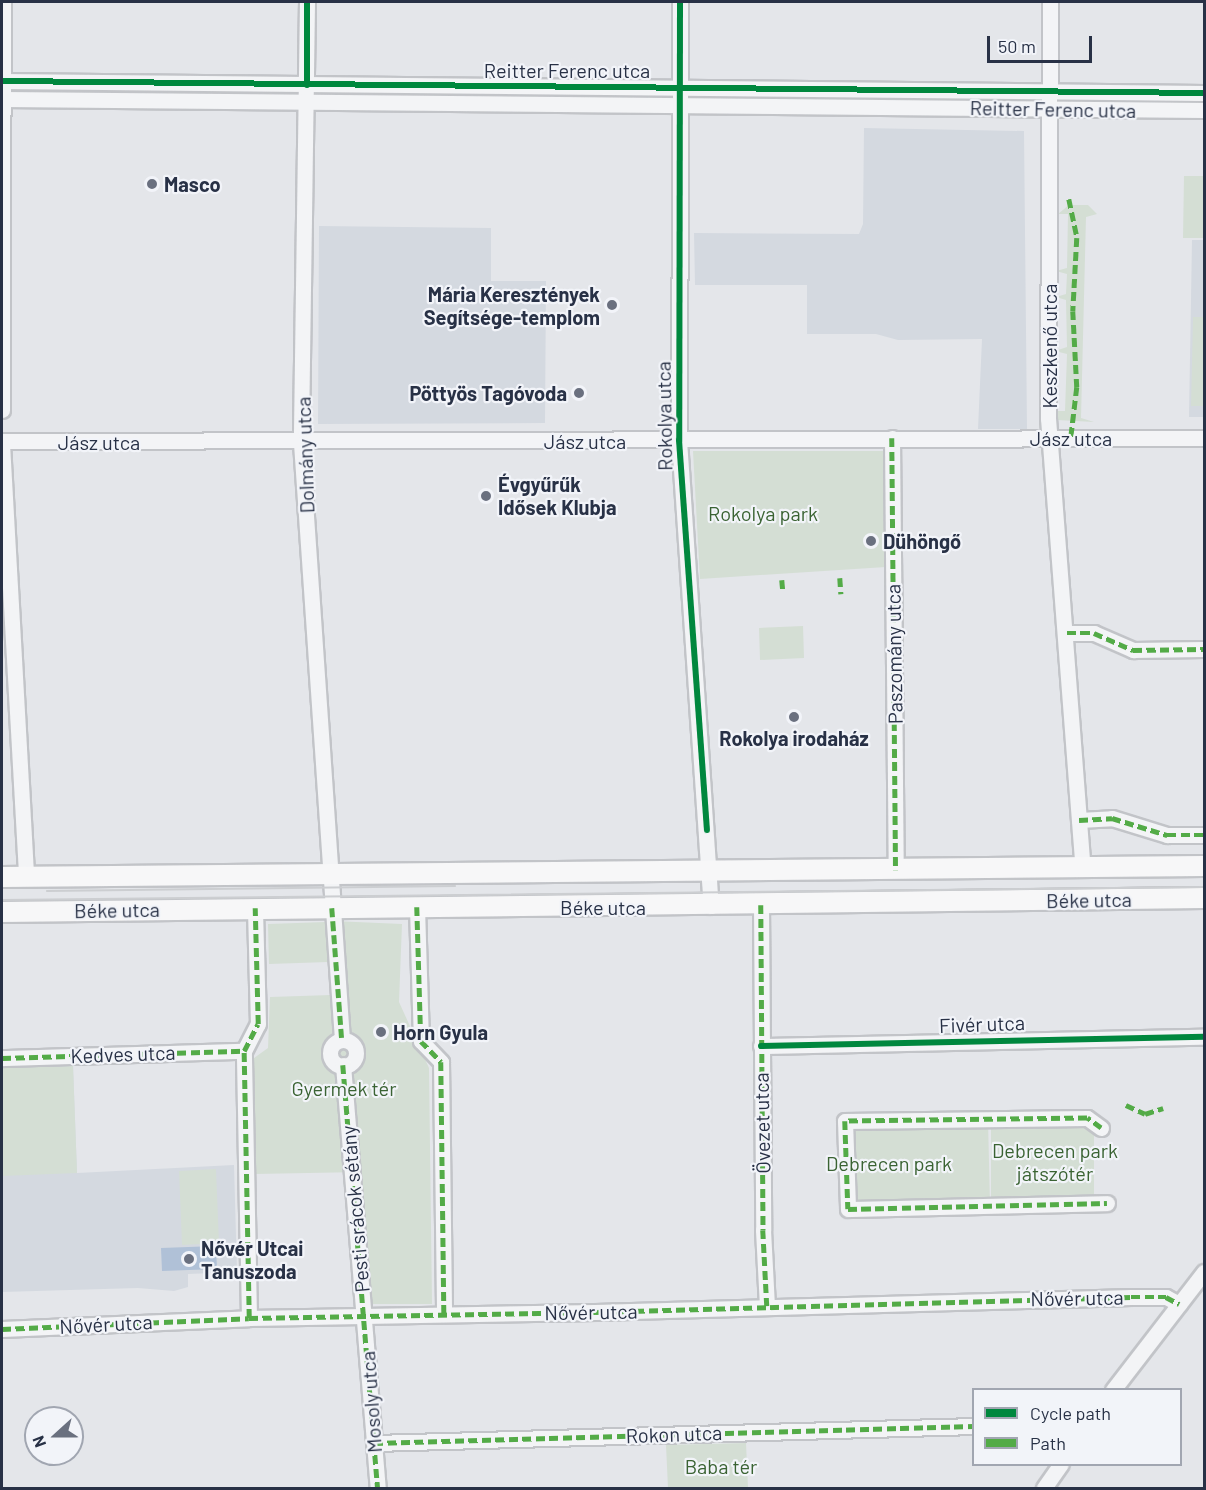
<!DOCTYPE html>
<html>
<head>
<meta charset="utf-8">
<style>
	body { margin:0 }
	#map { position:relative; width:1206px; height:1490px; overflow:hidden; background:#e4e6ea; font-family:Barlow,sans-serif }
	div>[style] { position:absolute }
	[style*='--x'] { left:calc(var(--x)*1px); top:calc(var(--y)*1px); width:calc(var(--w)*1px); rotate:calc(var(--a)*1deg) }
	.built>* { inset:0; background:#d4d9e0 }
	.green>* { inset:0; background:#d4ded4 }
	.water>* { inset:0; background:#b0c1d7 }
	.roads { filter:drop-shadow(2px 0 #c2c4c8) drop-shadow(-2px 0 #c2c4c8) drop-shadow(0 2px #c2c4c8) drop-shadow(0 -2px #c2c4c8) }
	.minor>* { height:15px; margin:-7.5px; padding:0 7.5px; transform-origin:7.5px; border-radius:7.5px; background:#f3f4f6 }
	.minor>.ring { margin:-7.5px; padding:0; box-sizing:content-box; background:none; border:15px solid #f3f4f6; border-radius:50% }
	.major>* { height:20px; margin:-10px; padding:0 10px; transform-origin:10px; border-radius:10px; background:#f7f7f8 }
	.tram>* { height:1.5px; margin:-0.75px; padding:0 0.75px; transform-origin:0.75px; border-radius:0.75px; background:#ccced1 }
	.quiet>* { height:4.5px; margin-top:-2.25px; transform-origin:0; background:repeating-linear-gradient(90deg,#53ab47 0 9px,transparent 0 13.5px) }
	.cycleway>* { height:6px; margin:-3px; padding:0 3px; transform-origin:3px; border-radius:3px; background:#00873e }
	.dots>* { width:16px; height:16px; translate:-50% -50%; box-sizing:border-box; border:3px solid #f2f4f9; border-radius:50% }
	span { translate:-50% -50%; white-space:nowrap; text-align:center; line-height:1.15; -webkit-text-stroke:4.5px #f2f4f9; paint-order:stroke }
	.street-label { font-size:20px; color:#283146 }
	.poi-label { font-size:20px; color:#283146; font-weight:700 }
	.left { translate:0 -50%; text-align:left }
	.right { translate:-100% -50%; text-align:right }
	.park-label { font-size:20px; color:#3a6333 }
	.frame { position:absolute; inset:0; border:3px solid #283146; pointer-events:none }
	.legend { position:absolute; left:972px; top:1388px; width:210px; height:78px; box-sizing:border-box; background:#f2f4f9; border:2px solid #a1a6b1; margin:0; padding:8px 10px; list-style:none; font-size:18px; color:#283146 }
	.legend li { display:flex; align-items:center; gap:12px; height:30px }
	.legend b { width:30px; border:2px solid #a1a6b1 }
	.north { position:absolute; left:24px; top:1406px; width:60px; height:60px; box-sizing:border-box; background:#f2f4f9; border:2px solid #a1a6b1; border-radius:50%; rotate:249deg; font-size:16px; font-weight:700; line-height:24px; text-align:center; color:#283146 }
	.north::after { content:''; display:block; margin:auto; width:21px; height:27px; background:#6a707f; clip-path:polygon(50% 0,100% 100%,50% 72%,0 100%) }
	.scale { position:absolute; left:987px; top:36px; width:105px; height:27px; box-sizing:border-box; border:3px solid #283146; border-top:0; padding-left:8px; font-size:18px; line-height:21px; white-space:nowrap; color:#283146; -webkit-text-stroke:4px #f2f4f9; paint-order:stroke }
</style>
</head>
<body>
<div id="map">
	<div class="built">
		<i style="clip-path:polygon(864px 128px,1024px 131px,1027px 429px,978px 429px,982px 339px,898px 340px,876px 334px,807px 334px,807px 285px,695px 285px,694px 233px,859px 234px,863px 224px)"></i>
		<i style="clip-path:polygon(319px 226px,491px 228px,491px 281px,546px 281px,545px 423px,318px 424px)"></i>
		<i style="clip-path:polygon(1192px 240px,1204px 240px,1204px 417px,1189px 417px)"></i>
		<i style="clip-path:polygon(73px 1066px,77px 1173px,234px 1165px,237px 1272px,188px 1274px,188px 1287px,174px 1291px,138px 1288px,2px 1292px,2px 1068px)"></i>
	</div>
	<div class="green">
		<i style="clip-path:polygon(1184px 176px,1204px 176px,1204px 238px,1183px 238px)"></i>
		<i style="clip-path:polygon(1069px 205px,1088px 205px,1097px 214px,1086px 217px,1081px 418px,1094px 422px,1057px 420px,1055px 416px,1055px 411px,1065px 411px,1067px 354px,1055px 351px,1067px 347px,1066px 300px,1056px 297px,1066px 294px,1067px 274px,1056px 271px,1067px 268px,1068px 214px,1058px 214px)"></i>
		<i style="clip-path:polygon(1193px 317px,1204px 317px,1204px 406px,1191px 406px)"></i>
		<i style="clip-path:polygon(693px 451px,885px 451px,886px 567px,700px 579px)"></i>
		<i style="clip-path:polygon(803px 626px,804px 658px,760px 660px,759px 628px)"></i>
		<i style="clip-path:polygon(333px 921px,402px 924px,399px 1002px,429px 1068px,432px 1304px,369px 1304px,362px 1172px,252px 1174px,250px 1061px,268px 1048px,270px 997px,331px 995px)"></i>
		<i style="clip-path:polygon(326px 922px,328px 962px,269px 964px,268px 924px)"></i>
		<i style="clip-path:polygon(73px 1066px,77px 1173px,2px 1176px,2px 1068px)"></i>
		<i style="clip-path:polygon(988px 1120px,990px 1205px,848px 1209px,845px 1121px)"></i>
		<i style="clip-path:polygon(1085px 1123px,1094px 1131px,1094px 1198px,991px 1201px,991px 1124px)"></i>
		<i style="clip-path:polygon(216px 1169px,219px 1243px,182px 1245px,179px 1171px)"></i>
		<i style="clip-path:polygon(746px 1443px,748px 1488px,668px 1488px,666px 1445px)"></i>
	</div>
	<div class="water">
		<i style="clip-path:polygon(216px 1246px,217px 1269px,162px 1271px,161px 1248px)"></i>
	</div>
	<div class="roads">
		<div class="minor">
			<i style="--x:307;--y:2;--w:441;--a:90.8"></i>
			<i style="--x:301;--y:443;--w:598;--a:86.07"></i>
			<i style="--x:680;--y:2;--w:438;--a:90.1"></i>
			<i style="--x:679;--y:440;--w:467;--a:86.1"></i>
			<i style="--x:1050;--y:2;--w:416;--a:90.3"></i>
			<i style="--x:1048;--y:418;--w:451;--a:85.6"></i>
			<i style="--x:2;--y:81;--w:1202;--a:0.57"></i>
			<i style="--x:2;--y:99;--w:1202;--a:0.52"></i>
			<i style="--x:2;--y:410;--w:408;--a:-89.9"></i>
			<i style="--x:892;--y:438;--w:432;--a:89.5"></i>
			<i style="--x:2;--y:441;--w:1202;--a:-0.14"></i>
			<i style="--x:2;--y:444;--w:434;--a:86.8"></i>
			<i style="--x:1067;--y:633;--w:27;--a:0"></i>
			<i style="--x:1094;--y:633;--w:43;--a:23.6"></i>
			<i style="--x:1133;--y:650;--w:71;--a:-0.8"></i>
			<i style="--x:1079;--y:820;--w:33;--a:-3"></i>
			<i style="--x:1112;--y:818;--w:58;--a:17.2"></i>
			<i style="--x:1167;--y:835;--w:37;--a:0"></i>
			<i style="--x:761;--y:905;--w:325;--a:89.6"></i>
			<i style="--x:763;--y:1230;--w:76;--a:87"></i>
			<i style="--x:417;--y:907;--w:134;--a:88.3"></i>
			<i style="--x:421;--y:1041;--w:29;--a:46"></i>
			<i style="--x:441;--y:1062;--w:251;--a:89.3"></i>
			<i class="ring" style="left:330px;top:1040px;width:11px;height:11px"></i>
			<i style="--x:761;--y:1046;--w:443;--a:-1.2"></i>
			<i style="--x:2;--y:1058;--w:242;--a:-1.7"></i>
			<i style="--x:343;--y:1065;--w:424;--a:85.3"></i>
			<i style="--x:1101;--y:1128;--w:17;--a:-144"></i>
			<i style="--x:1087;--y:1118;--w:242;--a:179.3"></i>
			<i style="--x:845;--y:1121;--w:88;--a:88"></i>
			<i style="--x:848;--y:1209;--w:259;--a:-1.3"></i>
			<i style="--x:249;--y:1318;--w:267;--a:-91.1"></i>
			<i style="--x:244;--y:1051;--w:30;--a:-63"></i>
			<i style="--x:258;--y:1024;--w:116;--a:-91.5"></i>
			<i style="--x:2;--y:1329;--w:247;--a:-2.5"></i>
			<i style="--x:249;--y:1318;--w:346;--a:-1"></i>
			<i style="--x:595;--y:1312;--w:536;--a:-1.6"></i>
			<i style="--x:1131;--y:1297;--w:35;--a:0"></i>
			<i style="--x:1166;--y:1297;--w:15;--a:28"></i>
			<i style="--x:1113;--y:1390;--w:149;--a:-52.4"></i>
			<i style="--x:374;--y:1443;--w:600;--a:-1.62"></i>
			<i style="--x:1044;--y:1488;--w:29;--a:-55"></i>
		</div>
		<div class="major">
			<i style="--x:2;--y:877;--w:1202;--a:-0.52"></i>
			<i style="--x:2;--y:912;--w:1202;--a:-0.67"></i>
		</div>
	</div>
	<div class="tram">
		<i style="--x:47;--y:891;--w:408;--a:-0.7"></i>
		<i style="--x:2;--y:900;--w:1202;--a:-0.62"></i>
	</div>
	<div class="quiet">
		<i style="--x:1069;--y:199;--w:40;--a:78"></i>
		<i style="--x:1077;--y:238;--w:73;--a:93.1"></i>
		<i style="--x:1073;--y:311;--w:76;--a:87"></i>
		<i style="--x:1077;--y:387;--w:50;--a:96.8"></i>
		<i style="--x:892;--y:438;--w:432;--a:89.5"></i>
		<i style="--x:840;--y:578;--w:16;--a:86"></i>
		<i style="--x:782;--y:580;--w:12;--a:85"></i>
		<i style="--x:1067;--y:633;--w:27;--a:0"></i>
		<i style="--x:1094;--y:633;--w:43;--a:23.6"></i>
		<i style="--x:1133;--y:650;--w:71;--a:-0.8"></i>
		<i style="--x:1079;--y:820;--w:33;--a:-3"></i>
		<i style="--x:1112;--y:818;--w:58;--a:17.2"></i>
		<i style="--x:1167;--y:835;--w:37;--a:0"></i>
		<i style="--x:761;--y:905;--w:325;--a:89.6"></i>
		<i style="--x:763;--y:1230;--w:76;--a:87"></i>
		<i style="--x:417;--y:907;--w:134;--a:88.3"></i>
		<i style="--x:421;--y:1041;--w:29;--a:46"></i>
		<i style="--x:441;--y:1062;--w:251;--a:89.3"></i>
		<i style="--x:332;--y:908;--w:132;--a:85.7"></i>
		<i style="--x:2;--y:1058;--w:242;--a:-1.7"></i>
		<i style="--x:343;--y:1065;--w:424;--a:85.3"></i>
		<i style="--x:1126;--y:1105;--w:21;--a:25"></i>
		<i style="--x:1145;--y:1114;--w:19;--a:-18"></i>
		<i style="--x:1101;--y:1128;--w:17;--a:-144"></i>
		<i style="--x:1087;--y:1118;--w:242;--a:179.3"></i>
		<i style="--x:845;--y:1121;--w:88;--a:88"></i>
		<i style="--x:848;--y:1209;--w:259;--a:-1.3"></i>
		<i style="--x:249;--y:1318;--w:267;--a:-91.1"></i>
		<i style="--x:244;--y:1051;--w:30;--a:-63"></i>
		<i style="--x:258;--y:1024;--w:116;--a:-91.5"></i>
		<i style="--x:2;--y:1329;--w:247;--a:-2.5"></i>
		<i style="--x:249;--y:1318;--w:346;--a:-1"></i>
		<i style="--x:595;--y:1312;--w:536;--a:-1.6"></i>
		<i style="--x:1131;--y:1297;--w:35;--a:0"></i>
		<i style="--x:1166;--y:1297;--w:15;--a:28"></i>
		<i style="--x:374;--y:1443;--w:600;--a:-1.62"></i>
	</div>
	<div class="cycleway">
		<i style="--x:680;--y:2;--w:438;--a:90.1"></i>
		<i style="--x:679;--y:440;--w:391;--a:85.9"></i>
		<i style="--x:2;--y:81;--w:1202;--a:0.57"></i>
		<i style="--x:307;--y:85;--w:83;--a:-90"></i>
		<i style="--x:761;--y:1046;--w:443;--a:-1.2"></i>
	</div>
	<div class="dots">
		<i style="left:152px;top:184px;background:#6a707f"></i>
		<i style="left:612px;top:305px;background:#6a707f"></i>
		<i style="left:579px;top:393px;background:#6a707f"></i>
		<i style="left:486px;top:496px;background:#6a707f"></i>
		<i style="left:871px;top:541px;background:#6a707f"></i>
		<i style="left:794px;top:717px;background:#6a707f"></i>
		<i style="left:381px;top:1032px;background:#6a707f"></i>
		<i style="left:189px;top:1259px;background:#6a707f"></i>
	</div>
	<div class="street-label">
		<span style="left:567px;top:70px">Reitter Ferenc utca</span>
		<span style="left:1053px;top:109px;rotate:1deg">Reitter Ferenc utca</span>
		<span style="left:1049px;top:346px;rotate:-90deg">Keszkenő utca</span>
		<span style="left:664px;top:416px;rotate:-91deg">Rokolya utca</span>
		<span style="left:1071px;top:438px">Jász utca</span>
		<span style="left:585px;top:441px">Jász utca</span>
		<span style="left:99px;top:442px">Jász utca</span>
		<span style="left:305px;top:455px;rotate:-92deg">Dolmány utca</span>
		<span style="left:894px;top:654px;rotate:-91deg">Paszomány utca</span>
		<span style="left:1089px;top:900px;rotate:-1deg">Béke utca</span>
		<span style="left:603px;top:907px">Béke utca</span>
		<span style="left:117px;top:910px;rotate:-1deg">Béke utca</span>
		<span style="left:982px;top:1024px;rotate:-2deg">Fivér utca</span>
		<span style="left:123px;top:1054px;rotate:-2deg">Kedves utca</span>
		<span style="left:762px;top:1123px;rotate:-91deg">Övezet utca</span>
		<span style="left:355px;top:1209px;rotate:-95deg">Pesti srácok sétány</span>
		<span style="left:1077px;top:1298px;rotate:-1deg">Nővér utca</span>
		<span style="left:591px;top:1312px;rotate:-1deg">Nővér utca</span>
		<span style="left:106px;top:1324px;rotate:-3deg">Nővér utca</span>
		<span style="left:371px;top:1402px;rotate:-94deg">Mosoly utca</span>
		<span style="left:674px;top:1434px;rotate:-2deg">Rokon utca</span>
	</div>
	<div class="poi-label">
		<span class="left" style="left:164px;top:184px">Masco</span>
		<span class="right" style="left:600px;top:306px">Mária Keresztények<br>Segítsége-templom</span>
		<span class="right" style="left:567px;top:393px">Pöttyös Tagóvoda</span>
		<span class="left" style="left:498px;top:496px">Évgyűrűk<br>Idősek Klubja</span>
		<span class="left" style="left:883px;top:541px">Dühöngő</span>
		<span style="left:794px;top:738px">Rokolya irodaház</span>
		<span class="left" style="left:393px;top:1032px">Horn Gyula</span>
		<span class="left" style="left:201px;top:1260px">Nővér Utcai<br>Tanuszoda</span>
	</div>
	<div class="park-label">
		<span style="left:763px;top:513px">Rokolya park</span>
		<span style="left:344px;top:1088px">Gyermek tér</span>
		<span style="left:1055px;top:1162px">Debrecen park<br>játszótér</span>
		<span style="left:889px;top:1163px">Debrecen park</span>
		<span style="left:721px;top:1466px">Baba tér</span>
	</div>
	<div class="frame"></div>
	<ul class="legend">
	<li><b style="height:8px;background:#00873e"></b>Cycle path</li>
	<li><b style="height:8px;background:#53ab47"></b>Path</li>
	</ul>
	<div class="north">N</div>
	<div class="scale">50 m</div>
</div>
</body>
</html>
